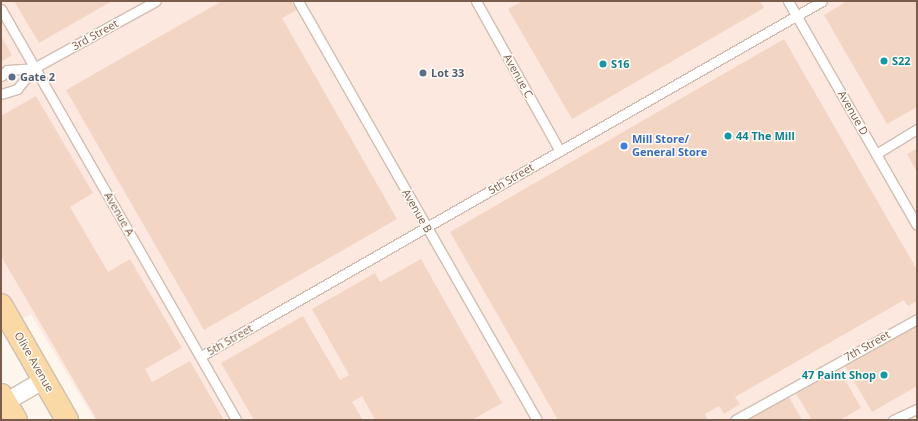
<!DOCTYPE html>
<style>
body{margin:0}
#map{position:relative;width:918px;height:421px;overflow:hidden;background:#fdf6ec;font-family:"Open Sans",sans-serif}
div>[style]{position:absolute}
.commercial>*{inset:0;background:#fde8e0}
.building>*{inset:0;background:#f3d5c3}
.roads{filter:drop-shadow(1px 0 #d1beb0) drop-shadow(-1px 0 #d1beb0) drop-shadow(0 1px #d1beb0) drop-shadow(0 -1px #d1beb0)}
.lane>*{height:9px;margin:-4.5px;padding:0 4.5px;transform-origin:4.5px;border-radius:4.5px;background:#fff}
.street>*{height:17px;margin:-8.5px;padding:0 8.5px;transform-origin:8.5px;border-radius:8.5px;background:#fff}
.primary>*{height:22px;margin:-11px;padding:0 11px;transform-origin:11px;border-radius:11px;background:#fbd9a5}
.dots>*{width:11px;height:11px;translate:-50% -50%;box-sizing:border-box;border:2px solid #fffaf3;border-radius:50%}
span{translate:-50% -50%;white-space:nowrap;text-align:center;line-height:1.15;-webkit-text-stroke:3px #fffaf3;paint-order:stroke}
.street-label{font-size:11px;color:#7a5c4d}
.culture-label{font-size:11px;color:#0d838f;font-weight:700}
.left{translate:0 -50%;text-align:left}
.right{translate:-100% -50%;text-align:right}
.service-label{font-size:11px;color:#4e5e75;font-weight:700}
.shop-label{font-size:11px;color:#366cbe;font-weight:700}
.frame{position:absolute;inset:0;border:2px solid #7a5c4d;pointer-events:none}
</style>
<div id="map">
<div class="commercial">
<i style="clip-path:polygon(1px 1px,917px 1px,917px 420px,95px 420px,31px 314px,1px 330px)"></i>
</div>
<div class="building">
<i style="clip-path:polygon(14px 1px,112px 1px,39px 43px)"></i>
<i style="clip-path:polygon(222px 1px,291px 1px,297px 10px,282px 18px,397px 219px,204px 330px,66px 90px)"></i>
<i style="clip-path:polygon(523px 1px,760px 1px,764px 8px,572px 119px,508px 9px)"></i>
<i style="clip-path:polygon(847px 1px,917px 1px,917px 107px,887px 124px,824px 15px)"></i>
<i style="clip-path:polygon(1px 36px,12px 55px,1px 62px)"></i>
<i style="clip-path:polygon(784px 39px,917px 270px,917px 301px,908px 306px,904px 300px,735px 397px,740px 404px,724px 414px,719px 406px,705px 414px,708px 420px,558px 420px,450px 232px)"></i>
<i style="clip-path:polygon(17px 72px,18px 76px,7px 82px,5px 79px)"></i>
<i style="clip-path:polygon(36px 96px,93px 193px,70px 207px,108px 272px,130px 259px,182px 348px,145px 369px,152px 382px,190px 361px,224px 420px,97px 420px,1px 256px,1px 116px)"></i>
<i style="clip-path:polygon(917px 148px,917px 172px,907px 154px)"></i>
<i style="clip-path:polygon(421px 259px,502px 403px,472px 420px,375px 420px,362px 396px,352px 402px,363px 420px,254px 420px,221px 363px,303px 316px,340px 380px,349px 375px,312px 309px,375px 273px,380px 282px)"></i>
<i style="clip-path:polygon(917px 323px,917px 386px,872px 412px,844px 364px)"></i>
<i style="clip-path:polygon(838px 367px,861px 408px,840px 420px,812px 420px,795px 392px)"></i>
<i style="clip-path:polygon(789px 397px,802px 420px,747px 420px)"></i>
</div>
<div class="roads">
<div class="lane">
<i style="left:298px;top:1px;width:482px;rotate:60.3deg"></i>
<i style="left:476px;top:1px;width:172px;rotate:60.8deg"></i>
<i style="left:788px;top:1px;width:258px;rotate:60.1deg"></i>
<i style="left:1px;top:9px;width:473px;rotate:60.2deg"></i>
<i style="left:1px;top:76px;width:8px;rotate:-45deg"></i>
<i style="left:7px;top:70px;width:27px;rotate:-4deg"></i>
<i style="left:1px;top:94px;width:17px;rotate:-17deg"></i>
<i style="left:17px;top:89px;width:27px;rotate:-51deg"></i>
<i style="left:34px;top:68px;width:139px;rotate:-28.8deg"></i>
<i style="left:876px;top:154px;width:48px;rotate:-31.4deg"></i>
<i style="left:201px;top:356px;width:715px;rotate:-29.75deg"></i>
<i style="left:735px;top:420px;width:208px;rotate:-29deg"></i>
<i style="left:893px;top:420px;width:26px;rotate:-25deg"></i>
</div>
<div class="street">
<i style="left:1px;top:404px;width:50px;rotate:-30.2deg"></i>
</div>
<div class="primary">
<i style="left:1px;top:305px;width:133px;rotate:60.1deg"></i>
<i style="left:1px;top:395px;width:29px;rotate:59deg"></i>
</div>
</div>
<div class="dots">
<i style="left:884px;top:61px;background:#0f9aa8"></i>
<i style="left:603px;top:64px;background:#0f9aa8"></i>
<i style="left:423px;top:73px;background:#5c6f8a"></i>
<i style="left:12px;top:77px;background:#5c6f8a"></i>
<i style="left:728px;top:136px;background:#0f9aa8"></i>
<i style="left:624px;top:146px;background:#3f7fe0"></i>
<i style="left:884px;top:375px;background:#0f9aa8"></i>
</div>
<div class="street-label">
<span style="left:95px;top:35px;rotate:-29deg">3rd Street</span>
<span style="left:518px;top:76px;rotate:61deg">Avenue C</span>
<span style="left:853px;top:113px;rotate:60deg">Avenue D</span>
<span style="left:511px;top:179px;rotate:-30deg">5th Street</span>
<span style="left:417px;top:211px;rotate:60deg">Avenue B</span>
<span style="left:119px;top:214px;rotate:60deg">Avenue A</span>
<span style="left:230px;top:340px;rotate:-30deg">5th Street</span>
<span style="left:867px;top:346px;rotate:-29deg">7th Street</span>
<span style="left:34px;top:362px;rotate:60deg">Olive Avenue</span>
</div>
<div class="culture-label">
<span class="left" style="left:892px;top:61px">S22</span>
<span class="left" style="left:611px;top:64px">S16</span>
<span class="left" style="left:736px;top:136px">44 The Mill</span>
<span class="right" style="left:876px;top:375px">47 Paint Shop</span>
</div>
<div class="service-label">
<span class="left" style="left:431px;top:73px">Lot 33</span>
<span class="left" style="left:20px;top:77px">Gate 2</span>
</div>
<div class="shop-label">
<span class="left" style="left:632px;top:146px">Mill Store/<br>General Store</span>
</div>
<div class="frame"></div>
</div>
